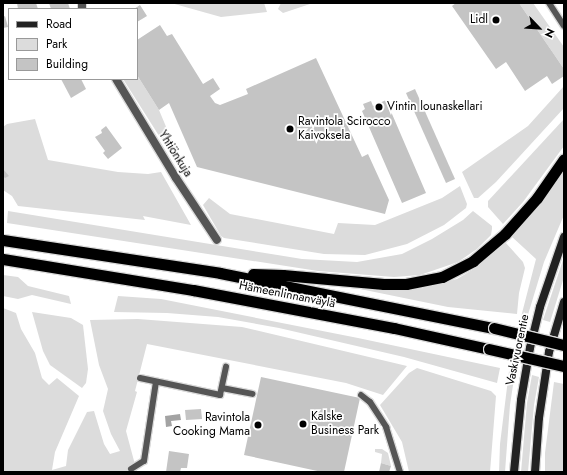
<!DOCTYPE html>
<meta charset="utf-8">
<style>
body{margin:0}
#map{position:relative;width:567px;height:475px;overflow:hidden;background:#fff;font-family:Jost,sans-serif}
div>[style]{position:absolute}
.green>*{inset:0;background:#dcdcdc}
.water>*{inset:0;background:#a3a3a3}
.building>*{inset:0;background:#c4c4c4}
.roads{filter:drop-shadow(1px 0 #dbdbdb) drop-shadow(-1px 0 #dbdbdb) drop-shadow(0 1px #dbdbdb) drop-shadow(0 -1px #dbdbdb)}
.service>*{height:6px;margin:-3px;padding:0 3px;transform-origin:3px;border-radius:3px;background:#555}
.minor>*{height:8px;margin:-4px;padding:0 4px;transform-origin:4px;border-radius:4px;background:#555}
.secondary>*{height:8px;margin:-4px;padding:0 4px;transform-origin:4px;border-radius:4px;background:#222}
.trunk>*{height:11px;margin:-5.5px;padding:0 5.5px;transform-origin:5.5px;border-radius:5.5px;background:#000}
.bridges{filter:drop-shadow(1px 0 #dbdbdb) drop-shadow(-1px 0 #dbdbdb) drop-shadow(0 1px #dbdbdb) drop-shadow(0 -1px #dbdbdb)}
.trunk-bridge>*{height:11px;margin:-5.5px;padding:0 5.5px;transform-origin:5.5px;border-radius:5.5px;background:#000}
.dots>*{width:11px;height:11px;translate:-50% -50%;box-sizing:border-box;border:2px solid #fff;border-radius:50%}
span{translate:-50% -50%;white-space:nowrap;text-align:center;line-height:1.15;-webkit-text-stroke:3.5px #fff;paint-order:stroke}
.poi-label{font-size:12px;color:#000}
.right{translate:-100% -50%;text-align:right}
.left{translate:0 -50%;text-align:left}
.street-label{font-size:12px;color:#000}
.frame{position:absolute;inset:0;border:4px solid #000;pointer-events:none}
.legend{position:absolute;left:8px;top:8px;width:130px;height:72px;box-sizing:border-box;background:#fff;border:1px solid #999;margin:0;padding:5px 7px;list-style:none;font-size:12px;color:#000}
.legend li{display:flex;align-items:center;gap:8px;height:20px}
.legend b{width:20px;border:1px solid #999}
.north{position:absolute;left:519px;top:8px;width:40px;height:40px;-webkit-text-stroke:3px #fff;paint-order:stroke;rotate:115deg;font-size:11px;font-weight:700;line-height:16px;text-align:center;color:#000}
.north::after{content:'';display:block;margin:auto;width:14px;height:18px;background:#000;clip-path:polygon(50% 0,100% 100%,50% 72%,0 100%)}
</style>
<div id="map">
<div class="green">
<i style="clip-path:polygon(171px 3px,264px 3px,267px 12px,221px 17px)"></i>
<i style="clip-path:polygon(281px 3px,313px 3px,283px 13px,278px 9px)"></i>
<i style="clip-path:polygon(519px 3px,533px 3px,564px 47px,564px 69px)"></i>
<i style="clip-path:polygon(137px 75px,159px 110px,175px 148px,168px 150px,123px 79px,137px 79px)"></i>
<i style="clip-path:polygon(564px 86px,564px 108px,496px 182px,478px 198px,474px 198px,462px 172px,528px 126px)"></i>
<i style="clip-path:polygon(35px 119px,48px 160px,118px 172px,148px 174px,161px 172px,191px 225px,143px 216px,145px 220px,18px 206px,12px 196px,3px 190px,3px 127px,7px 124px)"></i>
<i style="clip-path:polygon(564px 119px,564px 146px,523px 202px,503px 224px,488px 207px,488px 201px)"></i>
<i style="clip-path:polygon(564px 171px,564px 215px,544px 262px,527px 318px,521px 317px,536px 259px,511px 236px,545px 197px)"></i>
<i style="clip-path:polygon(460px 186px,467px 204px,466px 208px,444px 225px,407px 244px,365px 255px,324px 254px,224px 238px,221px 236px,203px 205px,209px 198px,230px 214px,334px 234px,338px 223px,375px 225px,442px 198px)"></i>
<i style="clip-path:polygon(8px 211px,302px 259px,357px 262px,402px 254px,432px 239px,463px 220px,473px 211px,492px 226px,492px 229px,491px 235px,477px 249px,458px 262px,420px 275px,394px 277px,318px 271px,7px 223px)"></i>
<i style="clip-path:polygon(505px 242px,523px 262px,525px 268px,519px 293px,517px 314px,448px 307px,360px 289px,361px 287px,402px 291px,424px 288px,445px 282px,457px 279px,477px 267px)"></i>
<i style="clip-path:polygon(564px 257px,564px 277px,550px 322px,543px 320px)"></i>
<i style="clip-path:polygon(3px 275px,18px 277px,28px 286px,69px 296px,71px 304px,32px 295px,18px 299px,3px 296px)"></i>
<i style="clip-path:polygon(118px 296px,161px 299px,358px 338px,500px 368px,497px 383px,404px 357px,279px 328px,218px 317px,167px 313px,114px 312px)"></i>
<i style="clip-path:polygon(3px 308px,16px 313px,21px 329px,35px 353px,42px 378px,49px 385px,57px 378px,79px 396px,55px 452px,52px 470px,66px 466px,68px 450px,87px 412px,94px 411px,104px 444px,110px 454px,120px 451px,111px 434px,103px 411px,108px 389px,99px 365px,90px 320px,138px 319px,242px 327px,407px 366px,383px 395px,346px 383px,147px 344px,135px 391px,137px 392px,126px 431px,137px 472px,3px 472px)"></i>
<i style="clip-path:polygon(32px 312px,71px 318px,83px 325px,88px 369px,86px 383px,82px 388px,50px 365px,43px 351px)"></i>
<i style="clip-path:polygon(417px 368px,491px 391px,496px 396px,490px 472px,409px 472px,402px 442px,380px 405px,409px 373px)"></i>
<i style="clip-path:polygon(509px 371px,515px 372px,510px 405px,505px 472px,499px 472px,500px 444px)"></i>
<i style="clip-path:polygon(532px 375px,539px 377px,534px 405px,528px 472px,521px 472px,527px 403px)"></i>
<i style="clip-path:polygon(554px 382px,564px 384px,564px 472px,545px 472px,545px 453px)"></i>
<i style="clip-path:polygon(375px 449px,382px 449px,388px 453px,391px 466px,381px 463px,382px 454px,375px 452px)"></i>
</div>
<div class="water">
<i style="clip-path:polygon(180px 414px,181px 420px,171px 421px,172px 426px,166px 427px,165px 416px)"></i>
</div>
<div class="building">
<i style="clip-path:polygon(17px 3px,36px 3px,38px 9px,18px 9px)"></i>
<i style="clip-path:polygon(49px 3px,68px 3px,70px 9px,51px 9px)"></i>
<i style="clip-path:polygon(456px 3px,519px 3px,564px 69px,564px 76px,552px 84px,547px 76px,525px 91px,506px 62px,496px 69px,452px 6px)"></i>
<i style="clip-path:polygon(140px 5px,147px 16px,137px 22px,137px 9px,134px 9px)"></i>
<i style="clip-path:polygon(5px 16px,8px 27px,3px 28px,3px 17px)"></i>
<i style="clip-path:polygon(160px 25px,167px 36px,172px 34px,203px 84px,213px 78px,220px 89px,210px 96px,215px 103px,220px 105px,248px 94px,246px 89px,316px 58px,362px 157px,368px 154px,389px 200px,385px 214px,197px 167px,169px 103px,159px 110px,137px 75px,137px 40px)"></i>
<i style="clip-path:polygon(61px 79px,81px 79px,86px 89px,71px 98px)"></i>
<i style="clip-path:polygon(415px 89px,455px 179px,446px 183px,406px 93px)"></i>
<i style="clip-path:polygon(386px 100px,426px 193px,402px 203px,362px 111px,365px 109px,363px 104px,371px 101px,373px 106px)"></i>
<i style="clip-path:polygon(106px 126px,122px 148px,108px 159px,103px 153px,105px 151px,95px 137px,102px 133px,101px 130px)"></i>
<i style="clip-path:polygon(3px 169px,9px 176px,5px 178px,3px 176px)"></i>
<i style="clip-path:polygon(261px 377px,360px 398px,344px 472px,322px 472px,244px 455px)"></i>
<i style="clip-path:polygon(201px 409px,202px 419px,186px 420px,185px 410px)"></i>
<i style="clip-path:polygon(169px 451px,189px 454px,187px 468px,181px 468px,180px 472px,166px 472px)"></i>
<i style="clip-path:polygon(381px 463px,391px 466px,389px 472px,379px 472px)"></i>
</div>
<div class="roads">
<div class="service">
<i style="left:549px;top:3px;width:27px;rotate:57deg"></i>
<i style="left:140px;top:378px;width:82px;rotate:12deg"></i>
<i style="left:220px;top:395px;width:29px;rotate:-78deg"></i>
<i style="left:222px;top:388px;width:31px;rotate:11deg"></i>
<i style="left:361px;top:395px;width:11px;rotate:38deg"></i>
<i style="left:370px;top:402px;width:30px;rotate:57deg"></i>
<i style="left:386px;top:427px;width:47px;rotate:72.7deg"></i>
<i style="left:131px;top:469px;width:15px;rotate:-32deg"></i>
<i style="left:144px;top:461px;width:80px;rotate:-81.4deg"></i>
</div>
<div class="minor">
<i style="left:82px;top:3px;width:6px;rotate:90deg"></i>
<i style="left:116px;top:79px;width:116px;rotate:58.8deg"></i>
<i style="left:176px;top:178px;width:74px;rotate:56.5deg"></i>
</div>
<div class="secondary">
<i style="left:514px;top:472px;width:72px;rotate:-84.4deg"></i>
<i style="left:521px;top:400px;width:53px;rotate:-80.2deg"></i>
<i style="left:530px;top:348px;width:42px;rotate:-76.3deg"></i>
<i style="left:540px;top:307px;width:74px;rotate:-71.1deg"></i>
<i style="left:535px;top:472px;width:54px;rotate:-85.8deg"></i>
<i style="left:539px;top:418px;width:67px;rotate:-81.4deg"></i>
<i style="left:549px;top:352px;width:52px;rotate:-73.3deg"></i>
</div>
<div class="trunk">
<i style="left:3px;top:240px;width:219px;rotate:8.6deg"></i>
<i style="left:220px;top:273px;width:279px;rotate:11.4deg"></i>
<i style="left:3px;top:259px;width:193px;rotate:9.3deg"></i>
<i style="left:193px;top:290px;width:205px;rotate:10.7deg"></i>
<i style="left:394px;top:328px;width:97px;rotate:12.5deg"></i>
<i style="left:253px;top:274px;width:30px;rotate:2deg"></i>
<i style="left:283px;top:275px;width:101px;rotate:5.1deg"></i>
<i style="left:384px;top:284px;width:22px"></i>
<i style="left:406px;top:284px;width:37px;rotate:-11deg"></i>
<i style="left:442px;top:277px;width:35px;rotate:-27deg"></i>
<i style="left:473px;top:261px;width:42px;rotate:-40.2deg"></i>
<i style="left:505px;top:234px;width:48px;rotate:-48.4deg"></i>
<i style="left:537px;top:198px;width:47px;rotate:-55.3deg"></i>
</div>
</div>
<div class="bridges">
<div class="trunk-bridge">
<i style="left:494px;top:328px;width:72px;rotate:13.7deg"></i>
<i style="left:489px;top:349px;width:77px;rotate:12.8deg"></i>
</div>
</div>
<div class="dots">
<i style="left:496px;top:20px;background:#000"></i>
<i style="left:379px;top:107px;background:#000"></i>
<i style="left:290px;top:129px;background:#000"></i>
<i style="left:303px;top:424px;background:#000"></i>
<i style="left:258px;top:425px;background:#000"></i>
</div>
<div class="poi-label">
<span class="right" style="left:488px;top:20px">Lidl</span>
<span class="left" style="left:387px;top:107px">Vintin lounaskellari</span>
<span class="left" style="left:298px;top:129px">Ravintola Scirocco<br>Kaivoksela</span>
<span class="left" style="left:311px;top:424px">Kalske<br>Business Park</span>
<span class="right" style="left:250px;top:425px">Ravintola<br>Cooking Mama</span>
</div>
<div class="street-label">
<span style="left:175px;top:154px;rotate:58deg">Yhtiönkuja</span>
<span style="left:287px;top:295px;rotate:11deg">Hämeenlinnanväylä</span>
<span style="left:518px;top:350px;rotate:-78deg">Vaskivuorentie</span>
</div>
<div class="frame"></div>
<ul class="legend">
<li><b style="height:5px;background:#222"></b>Road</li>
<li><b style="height:11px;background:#dcdcdc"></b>Park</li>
<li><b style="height:11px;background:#c4c4c4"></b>Building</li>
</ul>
<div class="north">N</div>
</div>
